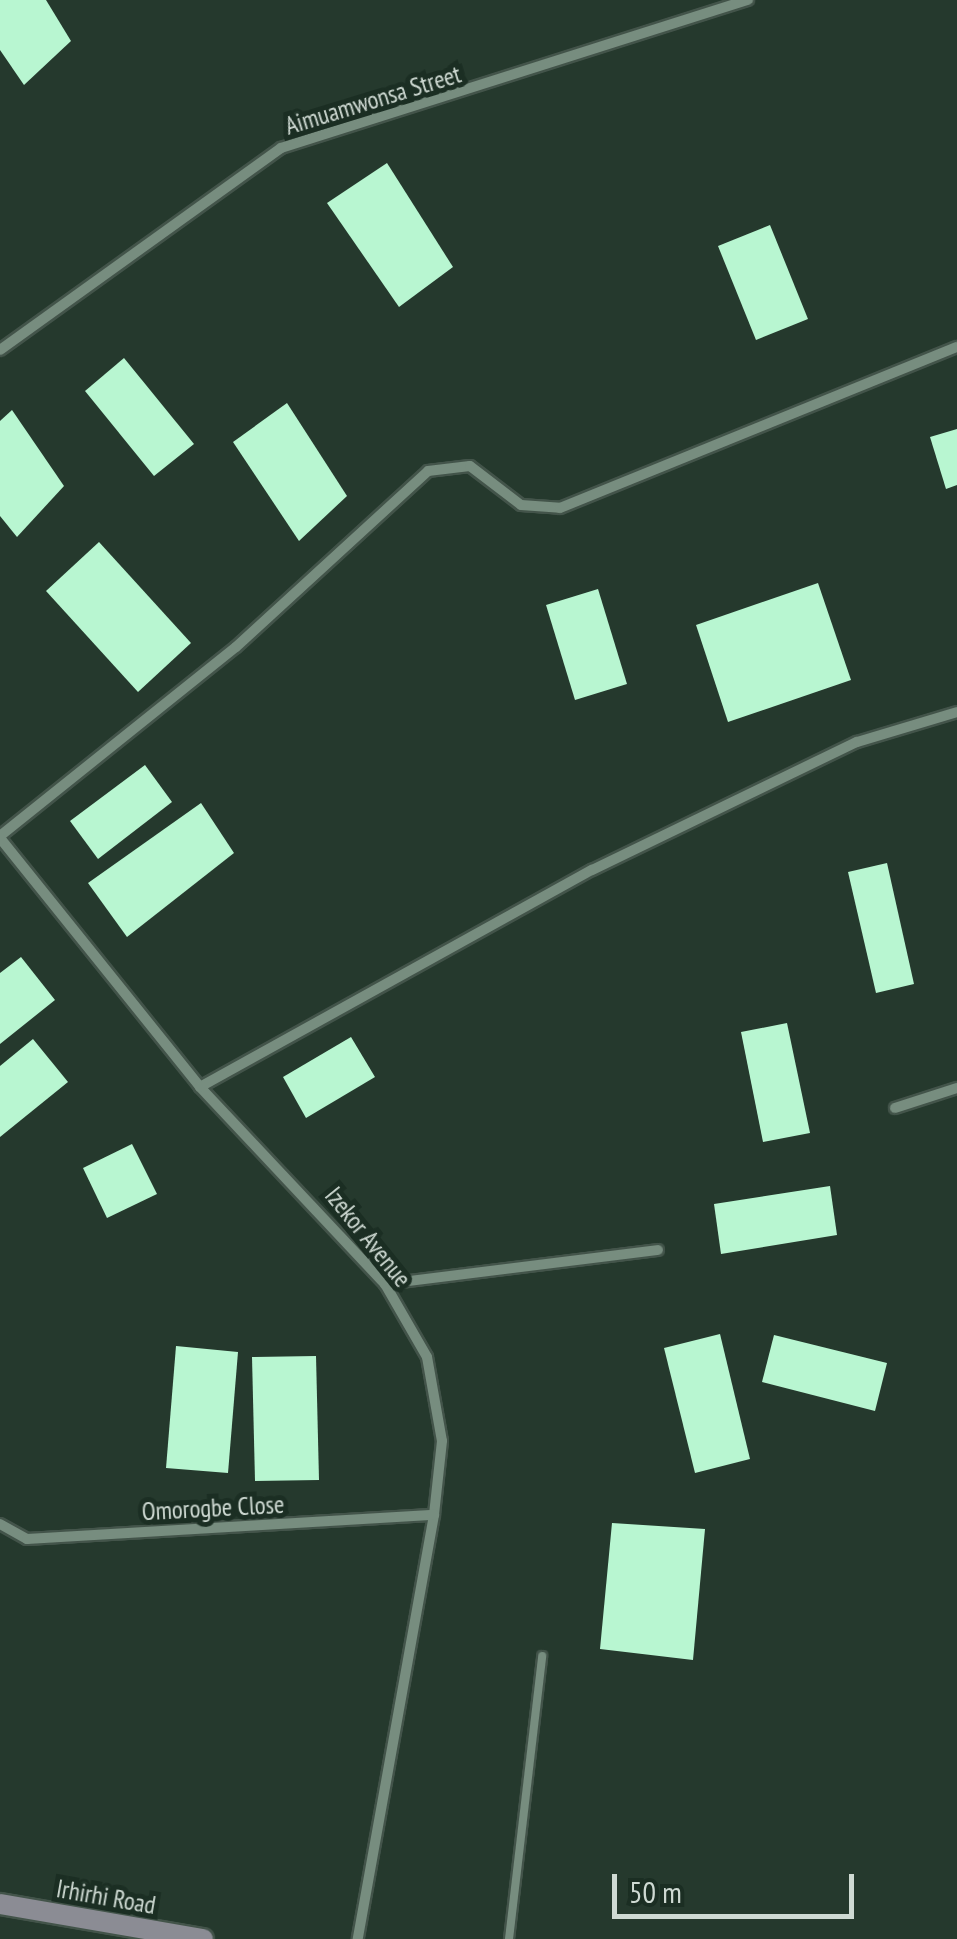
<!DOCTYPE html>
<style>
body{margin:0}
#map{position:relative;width:957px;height:1939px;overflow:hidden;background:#25392d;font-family:"PT Sans Narrow",sans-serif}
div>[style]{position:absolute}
.building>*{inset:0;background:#b8f6d1}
.roads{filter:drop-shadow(2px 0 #43544a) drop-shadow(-2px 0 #43544a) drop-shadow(0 2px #43544a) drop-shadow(0 -2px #43544a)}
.lane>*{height:8px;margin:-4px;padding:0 4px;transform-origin:4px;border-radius:4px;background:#778d7f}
.street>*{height:10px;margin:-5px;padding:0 5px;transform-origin:5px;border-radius:5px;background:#778d7f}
.secondary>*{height:20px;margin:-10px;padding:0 10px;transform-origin:10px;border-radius:10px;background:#8b8c94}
span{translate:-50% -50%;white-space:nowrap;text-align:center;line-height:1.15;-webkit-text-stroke:10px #1b2e23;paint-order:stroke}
.street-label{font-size:25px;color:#cfdad3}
.scale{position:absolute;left:612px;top:1874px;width:242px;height:45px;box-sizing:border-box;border:5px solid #cfdad3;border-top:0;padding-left:12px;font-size:30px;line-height:35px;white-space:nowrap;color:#cfdad3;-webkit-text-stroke:8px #1b2e23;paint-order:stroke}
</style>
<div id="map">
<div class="building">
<i style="clip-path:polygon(0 0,46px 0,71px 41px,24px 85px,0 50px)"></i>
<i style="clip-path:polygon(387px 163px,453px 267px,399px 307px,327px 203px)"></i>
<i style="clip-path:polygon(770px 225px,808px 319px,756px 340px,718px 246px)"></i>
<i style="clip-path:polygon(124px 358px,194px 444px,154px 476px,85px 391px)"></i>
<i style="clip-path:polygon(287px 403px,347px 496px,299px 541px,233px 442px)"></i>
<i style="clip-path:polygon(12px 410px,64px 486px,17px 537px,0 516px,0 421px)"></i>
<i style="clip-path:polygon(957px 429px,957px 485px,946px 489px,930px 437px)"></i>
<i style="clip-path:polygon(99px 542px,191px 643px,138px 692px,46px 591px)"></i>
<i style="clip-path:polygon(818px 583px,851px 680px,728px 722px,696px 625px)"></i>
<i style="clip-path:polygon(598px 589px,627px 684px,575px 700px,546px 605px)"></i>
<i style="clip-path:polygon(145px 765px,172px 802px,98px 859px,70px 821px)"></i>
<i style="clip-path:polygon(201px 803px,234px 853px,127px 937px,88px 883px)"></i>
<i style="clip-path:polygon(887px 863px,914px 984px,876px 993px,848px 872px)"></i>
<i style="clip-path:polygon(21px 957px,55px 1000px,0 1044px,0 973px)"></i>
<i style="clip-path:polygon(787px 1023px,810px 1133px,763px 1142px,741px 1032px)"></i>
<i style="clip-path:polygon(351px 1037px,375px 1077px,306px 1118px,283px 1077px)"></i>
<i style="clip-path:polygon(33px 1039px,68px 1082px,0 1137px,0 1066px)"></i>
<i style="clip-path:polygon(132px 1144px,157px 1194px,107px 1218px,83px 1168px)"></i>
<i style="clip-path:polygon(830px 1186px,837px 1235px,721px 1254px,714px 1204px)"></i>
<i style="clip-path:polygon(720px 1334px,750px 1459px,695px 1473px,664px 1348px)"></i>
<i style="clip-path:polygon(774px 1335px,887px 1363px,875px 1411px,762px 1382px)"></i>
<i style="clip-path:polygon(176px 1346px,238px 1352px,228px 1473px,166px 1468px)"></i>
<i style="clip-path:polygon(316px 1356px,319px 1480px,255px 1481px,252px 1357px)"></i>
<i style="clip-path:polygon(612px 1523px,705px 1529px,693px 1660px,600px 1649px)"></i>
</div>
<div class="roads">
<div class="lane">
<i style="left:509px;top:1939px;width:285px;rotate:-83.3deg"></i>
</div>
<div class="street">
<i style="left:0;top:350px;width:346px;rotate:-35.7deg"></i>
<i style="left:281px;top:148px;width:490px;rotate:-17.6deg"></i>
<i style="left:0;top:836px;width:302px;rotate:-38.7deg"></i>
<i style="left:236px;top:647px;width:260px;rotate:-42.5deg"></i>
<i style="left:428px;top:471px;width:42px;rotate:-6.8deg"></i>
<i style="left:470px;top:466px;width:64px;rotate:37.4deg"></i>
<i style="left:521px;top:505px;width:39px;rotate:4deg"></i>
<i style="left:560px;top:508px;width:428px;rotate:-22.1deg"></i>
<i style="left:0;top:838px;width:319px;rotate:51.2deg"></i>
<i style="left:200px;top:1087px;width:270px;rotate:46.8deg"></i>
<i style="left:385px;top:1284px;width:84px;rotate:60.1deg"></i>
<i style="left:427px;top:1357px;width:85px;rotate:79.9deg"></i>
<i style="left:442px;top:1441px;width:74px;rotate:96.2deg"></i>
<i style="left:434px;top:1515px;width:431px;rotate:100.2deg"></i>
<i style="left:200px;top:1087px;width:448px;rotate:-29deg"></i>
<i style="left:592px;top:870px;width:294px;rotate:-25.8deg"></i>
<i style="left:857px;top:742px;width:104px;rotate:-16.7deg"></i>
<i style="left:895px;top:1108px;width:65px;rotate:-17.9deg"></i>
<i style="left:385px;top:1284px;width:275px;rotate:-7.1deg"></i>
<i style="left:0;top:1524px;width:31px;rotate:29deg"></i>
<i style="left:27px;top:1539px;width:408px;rotate:-3.4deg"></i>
</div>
<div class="secondary">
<i style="left:0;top:1904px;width:206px;rotate:9.8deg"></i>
</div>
</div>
<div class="street-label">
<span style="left:373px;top:100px;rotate:-17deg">Aimuamwonsa Street</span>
<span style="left:368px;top:1237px;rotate:51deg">Izekor Avenue</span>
<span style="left:213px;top:1508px;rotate:-3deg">Omorogbe Close</span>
<span style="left:106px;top:1897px;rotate:10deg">Irhirhi Road</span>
</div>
<div class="scale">50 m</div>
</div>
